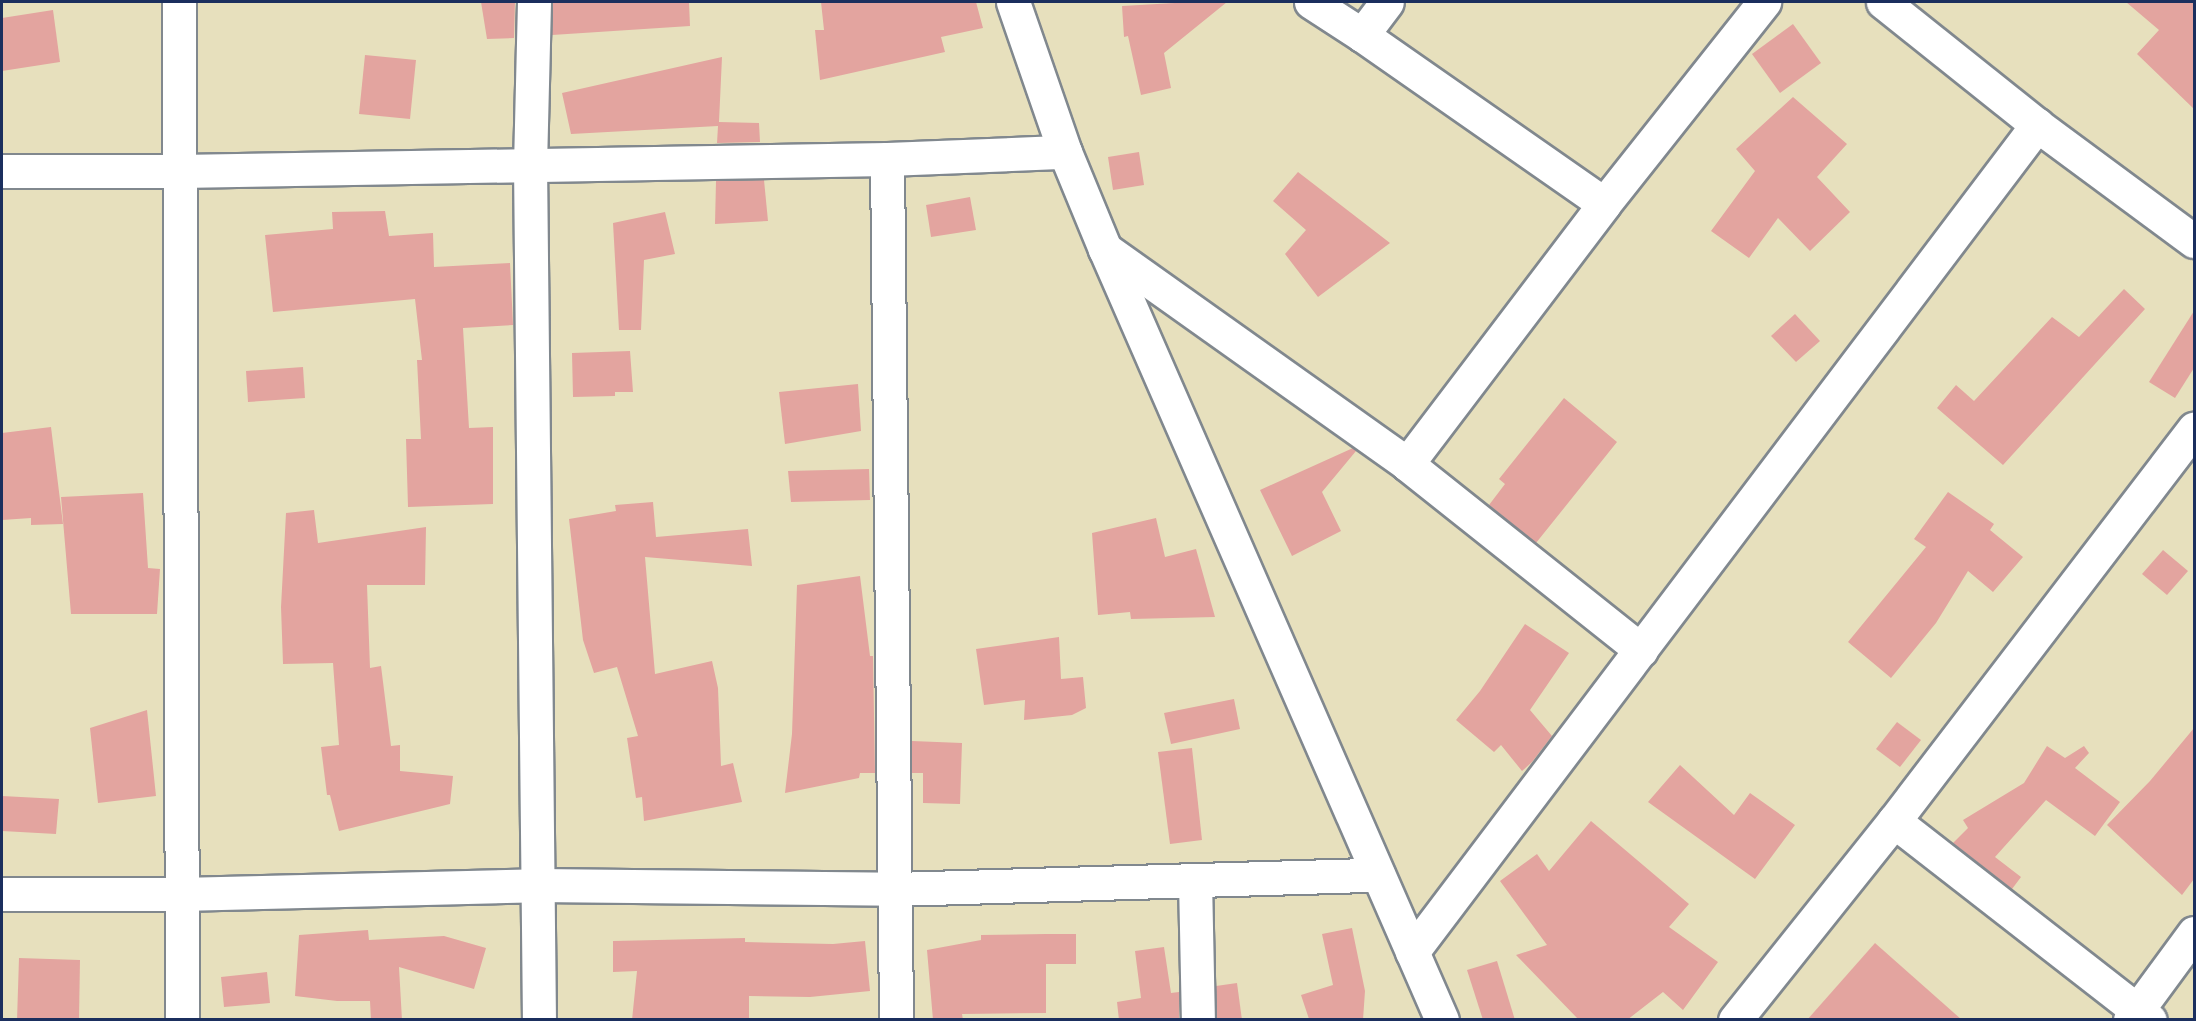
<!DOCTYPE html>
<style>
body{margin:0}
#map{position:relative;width:2196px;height:1021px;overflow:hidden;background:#e7e0bd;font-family:"Libre Caslon Text",serif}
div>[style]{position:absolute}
.building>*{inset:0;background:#e3a49f}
.roads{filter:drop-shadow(2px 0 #81888e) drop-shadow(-2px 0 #81888e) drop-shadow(0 2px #81888e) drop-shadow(0 -2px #81888e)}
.minor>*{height:33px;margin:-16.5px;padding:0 16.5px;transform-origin:16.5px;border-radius:16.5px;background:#fff}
span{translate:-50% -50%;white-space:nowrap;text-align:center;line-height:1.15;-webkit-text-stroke:4.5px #f6f6f2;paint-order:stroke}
.frame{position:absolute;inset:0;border:3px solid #1b2f5e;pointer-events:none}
</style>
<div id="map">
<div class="building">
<i style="clip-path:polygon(481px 2px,515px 2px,514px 38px,487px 39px)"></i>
<i style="clip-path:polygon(689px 2px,690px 26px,552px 35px,553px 3px)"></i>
<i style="clip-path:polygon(821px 2px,976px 2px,983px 28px,941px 37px,945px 52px,820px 80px,815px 30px,824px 30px)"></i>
<i style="clip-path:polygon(1192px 2px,1227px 2px,1164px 53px,1171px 88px,1141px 95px,1128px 36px,1124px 37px,1122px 6px)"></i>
<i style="clip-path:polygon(2126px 2px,2194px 2px,2194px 109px,2137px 54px,2159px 30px)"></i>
<i style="clip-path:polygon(53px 10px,60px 62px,2px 71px,2px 18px)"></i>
<i style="clip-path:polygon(1793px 24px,1821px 63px,1780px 93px,1752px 54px)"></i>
<i style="clip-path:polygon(365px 55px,416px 60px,410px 119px,359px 114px)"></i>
<i style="clip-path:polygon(722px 57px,719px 122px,759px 123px,760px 142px,717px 143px,718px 126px,571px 134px,562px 93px)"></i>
<i style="clip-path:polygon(1793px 97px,1847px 144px,1817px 177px,1850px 212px,1810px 251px,1778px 218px,1749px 258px,1711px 231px,1755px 171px,1736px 149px)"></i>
<i style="clip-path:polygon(1139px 152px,1144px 185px,1113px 190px,1108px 157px)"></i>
<i style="clip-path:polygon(1298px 172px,1390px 243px,1318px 297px,1285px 254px,1306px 230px,1273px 201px)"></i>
<i style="clip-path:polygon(764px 180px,768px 221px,715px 224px,716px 181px)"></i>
<i style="clip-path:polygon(970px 197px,976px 230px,931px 237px,926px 205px)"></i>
<i style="clip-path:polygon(385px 211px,389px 236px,433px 233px,434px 267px,510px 263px,513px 325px,463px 328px,469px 428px,493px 427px,493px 504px,408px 507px,406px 439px,421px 439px,417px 360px,422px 360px,415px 299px,273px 312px,265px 235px,333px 229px,332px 212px)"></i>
<i style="clip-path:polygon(665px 212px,675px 254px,644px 260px,641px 330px,619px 330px,613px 223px)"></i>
<i style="clip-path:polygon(2124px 289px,2145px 309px,2003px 465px,1937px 408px,1956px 385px,1974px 401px,2052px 317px,2079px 337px)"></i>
<i style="clip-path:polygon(2194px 311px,2194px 368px,2175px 398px,2149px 382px)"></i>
<i style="clip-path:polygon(1795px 314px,1820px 341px,1796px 362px,1771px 336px)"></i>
<i style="clip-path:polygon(630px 351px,633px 392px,615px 392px,615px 396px,573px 397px,572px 353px)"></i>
<i style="clip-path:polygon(303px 367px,305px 398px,248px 402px,246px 371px)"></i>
<i style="clip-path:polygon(858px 384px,861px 431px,785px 444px,779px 392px)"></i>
<i style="clip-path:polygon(1564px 398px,1617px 442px,1536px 543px,1489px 505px,1505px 484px,1499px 479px)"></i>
<i style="clip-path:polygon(51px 427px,63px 524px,31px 525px,31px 518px,2px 520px,2px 433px)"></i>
<i style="clip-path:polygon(1353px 448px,1356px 451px,1322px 492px,1341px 531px,1292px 556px,1260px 490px)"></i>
<i style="clip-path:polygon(869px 469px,870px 500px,791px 502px,788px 471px)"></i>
<i style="clip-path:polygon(1948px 492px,1994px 524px,1990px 530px,2023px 557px,1993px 592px,1968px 571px,1936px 623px,1891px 678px,1848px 642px,1926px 547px,1914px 539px)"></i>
<i style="clip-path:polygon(143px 493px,148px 568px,160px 569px,157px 614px,71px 614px,61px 497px)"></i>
<i style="clip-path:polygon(653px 502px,656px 537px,748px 529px,752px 566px,645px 557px,655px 674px,712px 661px,718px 688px,721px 766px,733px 763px,742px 802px,644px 821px,642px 797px,636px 798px,627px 738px,638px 736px,617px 667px,594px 673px,583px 640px,569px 519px,616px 511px,615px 505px)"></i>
<i style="clip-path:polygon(314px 510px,318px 543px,426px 527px,425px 585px,367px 585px,370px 668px,381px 666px,391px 746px,400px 745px,400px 771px,453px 776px,450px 804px,339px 831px,330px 795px,327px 795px,321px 747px,339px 745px,333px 663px,283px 664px,281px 607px,286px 513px)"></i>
<i style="clip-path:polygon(1156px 518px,1165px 557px,1196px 549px,1215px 617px,1131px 619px,1130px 612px,1098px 615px,1092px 533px)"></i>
<i style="clip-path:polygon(2163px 550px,2188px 571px,2167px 595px,2142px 574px)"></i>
<i style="clip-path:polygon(860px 576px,870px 656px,873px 656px,875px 773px,860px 773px,859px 778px,785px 793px,792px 734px,797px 585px)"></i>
<i style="clip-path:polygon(1525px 624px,1569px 653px,1530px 710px,1552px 736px,1532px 762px,1522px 771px,1501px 745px,1494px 752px,1456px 720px,1480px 691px)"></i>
<i style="clip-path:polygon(1059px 637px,1061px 679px,1083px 677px,1086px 708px,1072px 715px,1024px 720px,1025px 700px,984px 705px,976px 649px)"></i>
<i style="clip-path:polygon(1234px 699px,1240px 729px,1171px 744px,1164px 713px)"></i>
<i style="clip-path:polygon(147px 710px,156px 796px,98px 803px,90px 728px)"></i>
<i style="clip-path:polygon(1897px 722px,1921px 740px,1900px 767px,1876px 749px)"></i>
<i style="clip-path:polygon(2194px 728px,2194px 879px,2182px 895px,2107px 825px,2150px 781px)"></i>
<i style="clip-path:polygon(912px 741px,962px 743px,960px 804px,923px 803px,923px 773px,912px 773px)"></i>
<i style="clip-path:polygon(2047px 746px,2065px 758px,2084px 746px,2089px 753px,2075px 768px,2120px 802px,2095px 836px,2046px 800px,1995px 857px,2021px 877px,2012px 889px,1953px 843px,1968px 828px,1963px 820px,2024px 783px)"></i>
<i style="clip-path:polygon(1192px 748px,1202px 840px,1170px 844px,1158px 752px)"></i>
<i style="clip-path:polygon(1680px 765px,1734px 815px,1750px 793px,1795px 825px,1755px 879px,1648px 802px)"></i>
<i style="clip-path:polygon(2px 796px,59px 799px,56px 834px,2px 831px)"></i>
<i style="clip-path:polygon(1591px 821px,1689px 904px,1669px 927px,1718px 962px,1683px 1010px,1663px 992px,1627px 1020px,1579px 1020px,1516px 955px,1547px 945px,1500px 881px,1537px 854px,1549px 871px)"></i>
<i style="clip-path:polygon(1352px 928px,1365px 991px,1363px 1020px,1309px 1019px,1301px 995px,1333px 985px,1322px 934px)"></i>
<i style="clip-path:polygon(368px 930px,369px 940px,444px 936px,486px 948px,474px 989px,399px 967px,402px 1020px,371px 1020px,370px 1001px,337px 1001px,295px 996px,299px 935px)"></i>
<i style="clip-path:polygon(1046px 934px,1076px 934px,1076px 964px,1046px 964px,1046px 1013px,962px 1014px,963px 1020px,933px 1020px,927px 950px,981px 940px,981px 935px)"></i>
<i style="clip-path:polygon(745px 938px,745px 942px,833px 944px,865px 941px,870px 991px,810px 997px,749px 996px,749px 1020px,632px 1020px,637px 971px,613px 972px,613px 941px)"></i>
<i style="clip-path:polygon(1875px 943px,1962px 1020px,1807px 1020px)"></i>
<i style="clip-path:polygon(1164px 947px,1171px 993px,1179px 992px,1179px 1020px,1119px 1020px,1117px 1002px,1141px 998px,1135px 951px)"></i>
<i style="clip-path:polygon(19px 958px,80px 960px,79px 1020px,17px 1020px)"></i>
<i style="clip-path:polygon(1497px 961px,1515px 1020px,1483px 1020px,1467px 970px)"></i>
<i style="clip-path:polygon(267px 972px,270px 1003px,224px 1007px,221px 977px)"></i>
<i style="clip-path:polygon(1237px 983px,1242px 1020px,1217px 1020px,1216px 986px)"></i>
</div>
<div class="roads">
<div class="minor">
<i style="left:179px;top:2px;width:1018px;rotate:89.83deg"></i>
<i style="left:534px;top:2px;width:161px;rotate:91.4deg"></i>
<i style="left:530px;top:163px;width:857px;rotate:89.4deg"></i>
<i style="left:1013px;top:2px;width:159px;rotate:70.9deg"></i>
<i style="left:1065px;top:152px;width:105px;rotate:67.6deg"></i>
<i style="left:1105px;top:249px;width:841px;rotate:66.39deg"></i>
<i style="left:1311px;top:2px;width:61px;rotate:32.9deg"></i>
<i style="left:1362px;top:35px;width:41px;rotate:-52.9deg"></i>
<i style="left:1883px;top:2px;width:197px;rotate:38.6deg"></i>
<i style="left:2037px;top:125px;width:195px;rotate:36.5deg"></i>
<i style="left:1362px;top:35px;width:295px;rotate:34.9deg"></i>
<i style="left:1604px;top:204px;width:258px;rotate:-51.6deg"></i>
<i style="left:887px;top:159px;width:861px;rotate:89.4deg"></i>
<i style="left:2px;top:171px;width:177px"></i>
<i style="left:179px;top:171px;width:708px;rotate:-0.97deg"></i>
<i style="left:887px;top:159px;width:178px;rotate:-2.3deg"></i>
<i style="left:1105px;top:249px;width:371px;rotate:35.4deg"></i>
<i style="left:1407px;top:464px;width:299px;rotate:38.5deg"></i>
<i style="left:1407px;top:464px;width:326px;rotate:-52.8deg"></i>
<i style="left:1894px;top:821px;width:324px;rotate:37.9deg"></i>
<i style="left:1195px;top:880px;width:140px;rotate:88.8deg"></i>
<i style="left:2px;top:894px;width:178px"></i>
<i style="left:180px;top:894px;width:357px;rotate:-1.4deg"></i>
<i style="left:537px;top:885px;width:358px;rotate:0.6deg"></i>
<i style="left:895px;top:889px;width:483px;rotate:-1.7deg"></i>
<i style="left:1412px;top:952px;width:1037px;rotate:-52.92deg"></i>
<i style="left:1735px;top:1020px;width:255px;rotate:-51.4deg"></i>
<i style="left:1894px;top:821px;width:494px;rotate:-52.6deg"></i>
<i style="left:2130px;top:1020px;width:108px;rotate:-53.7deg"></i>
</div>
</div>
<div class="frame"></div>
</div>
